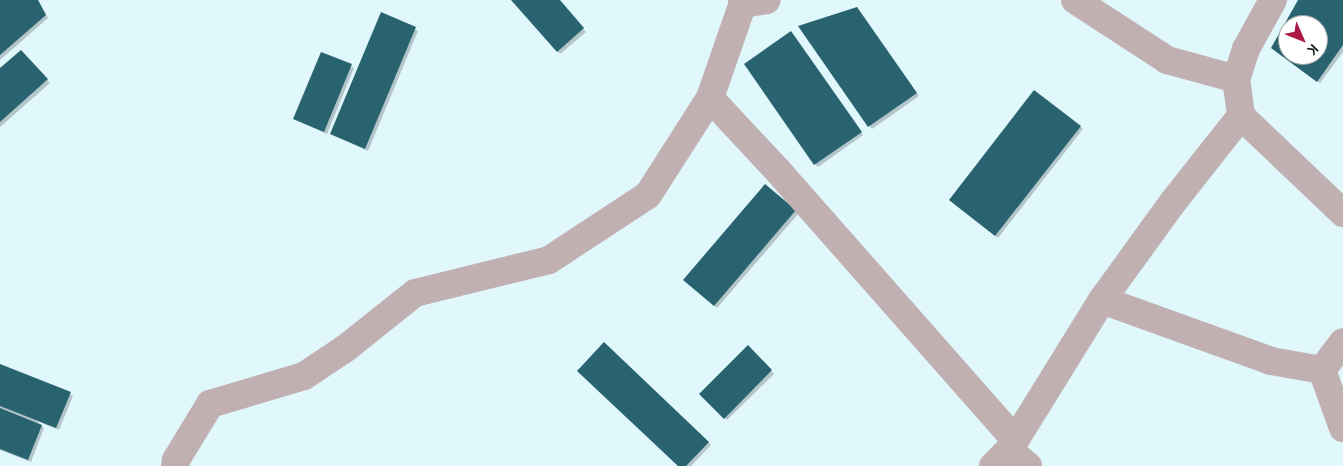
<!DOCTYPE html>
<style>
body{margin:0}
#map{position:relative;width:1343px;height:466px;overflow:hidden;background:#e0f7fc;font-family:Cabin,sans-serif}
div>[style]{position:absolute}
.shadow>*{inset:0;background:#0003}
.building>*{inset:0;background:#29636f}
.minor>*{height:28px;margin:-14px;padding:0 14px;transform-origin:14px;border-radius:14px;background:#c0b0b1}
span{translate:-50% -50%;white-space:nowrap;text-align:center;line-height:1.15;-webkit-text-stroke:5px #fff;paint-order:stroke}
.north{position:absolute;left:1278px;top:15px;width:50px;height:50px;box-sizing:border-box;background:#fff;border:1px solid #9ea4a5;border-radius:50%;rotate:134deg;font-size:14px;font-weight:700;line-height:20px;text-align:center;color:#0d1b1e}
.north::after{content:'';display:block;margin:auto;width:18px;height:22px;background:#ac1945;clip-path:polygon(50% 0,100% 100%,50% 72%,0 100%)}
</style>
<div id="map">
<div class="shadow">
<i style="clip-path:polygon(0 0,38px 0,48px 18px,0 60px)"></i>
<i style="clip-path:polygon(513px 0,559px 0,586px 32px,560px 54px)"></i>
<i style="clip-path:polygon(evenodd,1299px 0,1343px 0,1343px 52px,1320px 83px,1275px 51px,1299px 0,1288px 25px,1318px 25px,1318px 55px,1288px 55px,1288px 25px)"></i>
<i style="clip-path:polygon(857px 8px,919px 96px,872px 129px,800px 27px)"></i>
<i style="clip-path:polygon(381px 14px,418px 31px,368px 151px,331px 134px)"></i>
<i style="clip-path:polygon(791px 32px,863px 135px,818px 167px,815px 164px)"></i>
<i style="clip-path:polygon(21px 51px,50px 83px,0 127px,0 70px)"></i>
<i style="clip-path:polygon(322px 53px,354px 68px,327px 134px,294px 119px)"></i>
<i style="clip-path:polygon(1080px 126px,1083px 129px,998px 238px,953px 203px)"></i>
<i style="clip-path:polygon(795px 211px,798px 214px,717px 308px,687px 282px)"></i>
<i style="clip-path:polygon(604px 344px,711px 445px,691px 466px,679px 466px)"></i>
<i style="clip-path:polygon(748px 347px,774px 374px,727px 420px,701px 394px)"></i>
<i style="clip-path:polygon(0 365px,73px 396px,59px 430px,37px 421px,44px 428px,31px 462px,0 450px)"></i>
</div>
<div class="building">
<i style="clip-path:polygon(0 0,38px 0,46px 15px,0 55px)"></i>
<i style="clip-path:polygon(511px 0,560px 0,584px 28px,557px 52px)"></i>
<i style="clip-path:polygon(evenodd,1298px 0,1343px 0,1343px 45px,1317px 82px,1271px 48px,1298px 0,1288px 25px,1318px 25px,1318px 55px,1288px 55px,1288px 25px)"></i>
<i style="clip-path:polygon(857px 7px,917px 93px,868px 127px,798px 26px)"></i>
<i style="clip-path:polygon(381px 12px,416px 27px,365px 149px,330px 134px)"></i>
<i style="clip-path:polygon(791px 31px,862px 132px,814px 165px,744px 64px)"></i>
<i style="clip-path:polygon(21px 50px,48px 79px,0 122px,0 68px)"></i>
<i style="clip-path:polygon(321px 52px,352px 64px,324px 132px,293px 119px)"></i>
<i style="clip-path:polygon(1034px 90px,1081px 126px,995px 236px,949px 200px)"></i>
<i style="clip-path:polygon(765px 184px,796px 210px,714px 306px,683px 280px)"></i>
<i style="clip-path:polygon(604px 342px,709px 442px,686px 466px,678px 466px,577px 371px)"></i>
<i style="clip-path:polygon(748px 345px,772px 370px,724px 419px,699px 394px)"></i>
<i style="clip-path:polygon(0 364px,71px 392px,56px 428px,0 406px)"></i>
<i style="clip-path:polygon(0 408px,42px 425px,28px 460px,0 449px)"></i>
</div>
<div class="minor">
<i style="left:1075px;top:0;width:110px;rotate:33.1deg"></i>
<i style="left:1167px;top:60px;width:72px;rotate:15.4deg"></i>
<i style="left:1273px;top:0;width:56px;rotate:118.9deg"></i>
<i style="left:1246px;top:49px;width:32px;rotate:108deg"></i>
<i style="left:1236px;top:79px;width:37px;rotate:82deg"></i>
<i style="left:1241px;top:116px;width:141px;rotate:43.6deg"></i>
<i style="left:742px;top:4px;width:25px;rotate:-9deg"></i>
<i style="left:710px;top:98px;width:101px;rotate:47deg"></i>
<i style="left:779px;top:172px;width:357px;rotate:48.6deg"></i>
<i style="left:1102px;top:300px;width:180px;rotate:19.8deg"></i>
<i style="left:1271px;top:361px;width:52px;rotate:10deg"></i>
<i style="left:1322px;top:370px;width:62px;rotate:70.1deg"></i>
<i style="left:1322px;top:370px;width:35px;rotate:-53deg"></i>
<i style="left:1009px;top:450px;width:176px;rotate:-58.2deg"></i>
<i style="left:1102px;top:300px;width:121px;rotate:-54.1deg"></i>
<i style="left:1173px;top:202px;width:110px;rotate:-51.7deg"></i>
<i style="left:175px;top:466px;width:6px;rotate:-81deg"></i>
<i style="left:176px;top:460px;width:66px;rotate:-58.7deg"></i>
<i style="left:210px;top:404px;width:98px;rotate:-16.6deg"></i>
<i style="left:304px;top:376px;width:50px;rotate:-33.7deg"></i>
<i style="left:346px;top:348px;width:88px;rotate:-38.6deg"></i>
<i style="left:415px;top:293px;width:138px;rotate:-13.8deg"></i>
<i style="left:549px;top:260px;width:118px;rotate:-33.3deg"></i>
<i style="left:648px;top:195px;width:115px;rotate:-57.4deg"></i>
<i style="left:710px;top:98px;width:104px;rotate:-70.9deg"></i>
<i style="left:993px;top:466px;width:23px;rotate:-45deg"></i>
<i style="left:1009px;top:450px;width:25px;rotate:40deg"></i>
</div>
<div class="north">K</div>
</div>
